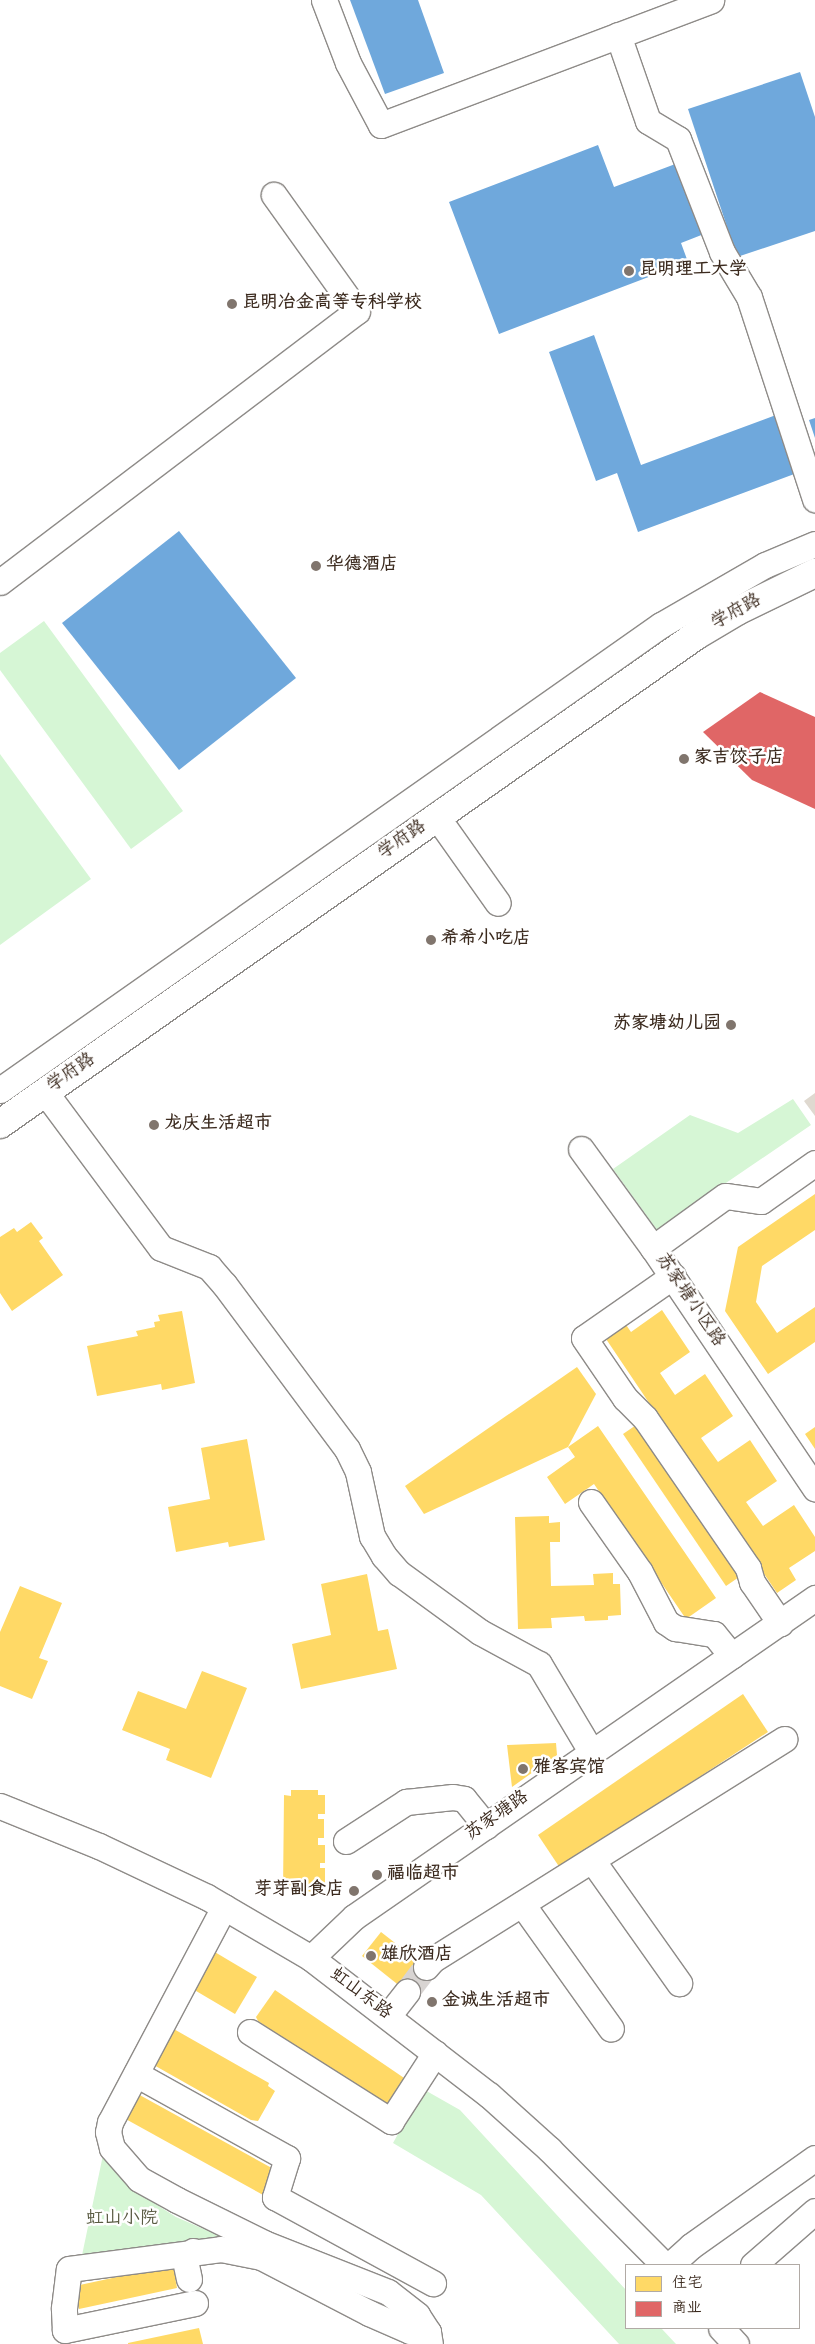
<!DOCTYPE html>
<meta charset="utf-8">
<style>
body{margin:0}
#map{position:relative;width:815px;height:2344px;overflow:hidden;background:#fff;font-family:Dekko,"LXGW WenKai TC",sans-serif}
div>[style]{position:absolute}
.green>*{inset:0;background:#d6f6d5}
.homes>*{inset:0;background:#ffd966}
.shops>*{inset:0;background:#e06666}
.schools>*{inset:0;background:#6fa8dc}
.building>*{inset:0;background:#dfd9d0}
.minor-tunnel>*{height:25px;margin-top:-12.5px;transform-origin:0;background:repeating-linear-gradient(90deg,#d8d4d2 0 25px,transparent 0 37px)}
.roads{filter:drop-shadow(1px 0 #8e8b88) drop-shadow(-1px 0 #8e8b88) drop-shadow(0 1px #8e8b88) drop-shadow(0 -1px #8e8b88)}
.minor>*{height:25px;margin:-12.5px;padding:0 12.5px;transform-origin:12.5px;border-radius:12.5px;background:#fff}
.major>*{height:28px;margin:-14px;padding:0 14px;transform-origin:14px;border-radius:14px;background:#fff}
.dots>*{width:14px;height:14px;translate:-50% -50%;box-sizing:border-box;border:2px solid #fff;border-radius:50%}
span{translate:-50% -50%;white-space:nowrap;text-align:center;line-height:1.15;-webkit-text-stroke:5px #fff;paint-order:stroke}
.poi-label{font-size:18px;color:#3b2a1e;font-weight:700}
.left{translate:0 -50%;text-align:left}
.right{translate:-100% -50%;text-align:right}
.street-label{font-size:18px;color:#3b2a1e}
.park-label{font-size:18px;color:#5a5b43}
.legend{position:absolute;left:625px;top:2264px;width:175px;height:65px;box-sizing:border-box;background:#fff;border:1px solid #b1aaa5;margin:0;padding:6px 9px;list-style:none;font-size:15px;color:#3b2a1e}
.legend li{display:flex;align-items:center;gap:10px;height:25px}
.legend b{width:25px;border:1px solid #b1aaa5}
</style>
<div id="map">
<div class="green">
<i style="clip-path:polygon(44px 621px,183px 811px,131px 849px,0 670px,0 653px)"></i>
<i style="clip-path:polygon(0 754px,91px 879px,0 945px)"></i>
<i style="clip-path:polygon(793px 1099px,811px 1125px,657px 1230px,613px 1169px,690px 1115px,738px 1133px)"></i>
<i style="clip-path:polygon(423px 2089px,460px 2110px,626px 2290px,626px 2328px,661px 2328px,676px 2344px,619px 2344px,481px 2195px,393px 2143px)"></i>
<i style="clip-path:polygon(103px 2155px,135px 2189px,154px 2203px,176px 2217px,220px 2236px,81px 2260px)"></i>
</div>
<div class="homes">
<i style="clip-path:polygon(815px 1194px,815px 1230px,762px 1266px,756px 1302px,777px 1333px,815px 1307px,815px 1342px,768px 1374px,725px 1311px,738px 1247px)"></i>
<i style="clip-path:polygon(31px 1222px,43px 1238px,39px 1241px,63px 1275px,12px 1311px,0 1293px,0 1237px,14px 1228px,17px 1232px)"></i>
<i style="clip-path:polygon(662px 1310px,690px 1352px,660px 1373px,675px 1395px,705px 1374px,733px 1416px,701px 1438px,718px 1462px,750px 1440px,777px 1481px,746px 1502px,763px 1526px,794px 1505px,815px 1537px,815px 1551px,789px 1568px,796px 1580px,777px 1593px,602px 1333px,622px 1319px,631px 1332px)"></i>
<i style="clip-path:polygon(182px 1311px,195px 1383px,162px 1390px,161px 1384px,97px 1396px,87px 1346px,138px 1336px,136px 1331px,155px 1327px,154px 1322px,160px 1321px,158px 1315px)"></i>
<i style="clip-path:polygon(577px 1367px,596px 1394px,568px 1447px,424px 1514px,405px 1486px)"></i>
<i style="clip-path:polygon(642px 1421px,745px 1573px,726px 1586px,623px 1434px)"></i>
<i style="clip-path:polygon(598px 1426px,716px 1598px,686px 1619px,594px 1484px,565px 1504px,547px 1477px,575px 1457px,568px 1447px)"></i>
<i style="clip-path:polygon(815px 1427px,815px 1449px,805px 1434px)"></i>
<i style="clip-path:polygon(247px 1439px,265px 1540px,229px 1547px,228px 1542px,176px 1552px,168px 1507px,210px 1499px,201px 1448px)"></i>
<i style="clip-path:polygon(549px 1516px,549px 1523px,560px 1522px,560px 1542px,550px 1542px,551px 1586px,594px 1585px,593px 1574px,613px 1573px,613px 1584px,620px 1584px,621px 1615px,608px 1616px,608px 1620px,585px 1621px,584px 1616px,551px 1618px,552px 1628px,518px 1629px,515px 1517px)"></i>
<i style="clip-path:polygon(367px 1574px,378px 1631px,388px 1629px,397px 1669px,301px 1689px,292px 1644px,331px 1635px,321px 1584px)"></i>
<i style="clip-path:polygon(20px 1586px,62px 1603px,39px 1658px,48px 1661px,32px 1699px,0 1686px,0 1632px)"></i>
<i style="clip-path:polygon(202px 1671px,247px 1688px,211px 1778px,166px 1760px,170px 1749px,122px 1730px,138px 1691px,186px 1709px)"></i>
<i style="clip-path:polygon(743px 1694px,768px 1732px,560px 1868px,538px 1835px)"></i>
<i style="clip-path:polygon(556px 1743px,557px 1755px,512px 1787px,507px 1745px)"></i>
<i style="clip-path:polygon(291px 1790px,318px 1790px,318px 1795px,325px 1795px,325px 1814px,318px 1814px,318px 1819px,324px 1819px,324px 1838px,318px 1838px,318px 1845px,325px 1845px,325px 1863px,320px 1863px,320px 1868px,325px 1868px,325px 1888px,318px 1888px,317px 1892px,283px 1890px,284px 1795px,291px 1796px)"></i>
<i style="clip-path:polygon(381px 1932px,431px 1971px,411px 1995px,362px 1956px)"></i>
<i style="clip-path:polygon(208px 1948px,257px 1977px,235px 2014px,186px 1985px)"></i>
<i style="clip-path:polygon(275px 1990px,410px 2082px,387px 2110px,258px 2021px,256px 2017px)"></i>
<i style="clip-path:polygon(172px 2028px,269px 2083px,268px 2086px,275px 2091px,258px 2121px,251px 2120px,152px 2064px)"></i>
<i style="clip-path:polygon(136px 2093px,279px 2172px,265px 2196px,122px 2117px)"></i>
<i style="clip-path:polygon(173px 2265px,177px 2288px,79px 2309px,75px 2286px)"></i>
<i style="clip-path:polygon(199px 2328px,203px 2344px,128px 2344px,128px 2343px)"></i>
</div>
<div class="shops">
<i style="clip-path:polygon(760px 692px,815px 717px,815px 809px,752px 780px,703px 732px)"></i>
</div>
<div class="schools">
<i style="clip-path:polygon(350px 0,418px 0,444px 73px,385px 94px)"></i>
<i style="clip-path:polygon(800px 72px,815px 117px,815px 231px,737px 257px,688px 109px)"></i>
<i style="clip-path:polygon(598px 145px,614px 187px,678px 163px,704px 234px,681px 243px,688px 262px,499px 334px,449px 202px)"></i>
<i style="clip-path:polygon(594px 335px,641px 465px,776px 415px,797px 473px,638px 532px,617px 473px,596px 481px,549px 352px)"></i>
<i style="clip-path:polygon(815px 418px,815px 438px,809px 420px)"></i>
<i style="clip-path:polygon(179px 531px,296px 678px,179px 770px,62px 623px)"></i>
</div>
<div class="building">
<i style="clip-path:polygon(815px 1093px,815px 1116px,804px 1101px)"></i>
</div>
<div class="minor-tunnel">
<i style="left:407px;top:1992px;width:31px;rotate:-53deg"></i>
</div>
<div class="roads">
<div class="minor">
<i style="left:324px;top:0;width:67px;rotate:69.1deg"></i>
<i style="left:348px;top:63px;width:70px;rotate:62deg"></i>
<i style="left:381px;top:125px;width:353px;rotate:-20.7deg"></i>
<i style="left:618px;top:35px;width:91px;rotate:70.8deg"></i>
<i style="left:648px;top:121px;width:35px;rotate:31deg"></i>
<i style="left:678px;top:139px;width:121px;rotate:68.7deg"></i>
<i style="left:722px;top:252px;width:52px;rotate:59deg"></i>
<i style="left:749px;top:297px;width:213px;rotate:71.9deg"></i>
<i style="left:0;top:582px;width:448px;rotate:-37.2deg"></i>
<i style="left:357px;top:311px;width:143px;rotate:-125.6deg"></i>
<i style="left:437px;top:817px;width:105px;rotate:54.7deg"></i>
<i style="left:0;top:1090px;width:808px;rotate:-35.13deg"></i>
<i style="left:661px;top:625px;width:120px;rotate:-30deg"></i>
<i style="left:765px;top:565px;width:54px;rotate:-22.8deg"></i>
<i style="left:45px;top:1092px;width:194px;rotate:53.4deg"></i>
<i style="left:161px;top:1248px;width:52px;rotate:21.6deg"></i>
<i style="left:209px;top:1267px;width:23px;rotate:49deg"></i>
<i style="left:224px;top:1284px;width:206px;rotate:53.3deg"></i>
<i style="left:347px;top:1449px;width:25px;rotate:64deg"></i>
<i style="left:358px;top:1472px;width:66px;rotate:77.7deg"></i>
<i style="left:372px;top:1536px;width:23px;rotate:59deg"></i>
<i style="left:384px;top:1556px;width:23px;rotate:49deg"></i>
<i style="left:399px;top:1573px;width:100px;rotate:36.1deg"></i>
<i style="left:480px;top:1632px;width:67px;rotate:28.5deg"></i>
<i style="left:539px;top:1664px;width:104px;rotate:59.2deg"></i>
<i style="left:581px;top:1149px;width:122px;rotate:54deg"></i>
<i style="left:815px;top:1163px;width:66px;rotate:144.9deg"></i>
<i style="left:761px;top:1201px;width:36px;rotate:-172deg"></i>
<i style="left:725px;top:1196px;width:89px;rotate:144.2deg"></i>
<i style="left:653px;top:1248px;width:290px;rotate:56deg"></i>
<i style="left:673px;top:1276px;width:108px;rotate:145.1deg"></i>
<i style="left:584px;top:1338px;width:73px;rotate:55.7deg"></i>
<i style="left:625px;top:1398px;width:28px;rotate:45deg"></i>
<i style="left:645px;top:1418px;width:182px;rotate:55.5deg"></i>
<i style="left:748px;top:1568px;width:15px;rotate:74deg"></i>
<i style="left:752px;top:1582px;width:50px;rotate:55.7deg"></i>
<i style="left:591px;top:1502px;width:85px;rotate:55deg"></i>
<i style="left:640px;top:1572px;width:56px;rotate:62.5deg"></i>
<i style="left:666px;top:1622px;width:11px;rotate:34deg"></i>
<i style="left:675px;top:1628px;width:39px;rotate:9deg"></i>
<i style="left:714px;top:1634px;width:28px;rotate:51deg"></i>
<i style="left:0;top:1806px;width:107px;rotate:22deg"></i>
<i style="left:99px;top:1846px;width:119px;rotate:25.3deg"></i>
<i style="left:207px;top:1897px;width:121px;rotate:30.4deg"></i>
<i style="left:311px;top:1958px;width:225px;rotate:37.6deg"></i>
<i style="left:489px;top:2095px;width:81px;rotate:42deg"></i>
<i style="left:549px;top:2149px;width:163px;rotate:45.2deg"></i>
<i style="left:346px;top:1841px;width:72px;rotate:-33deg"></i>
<i style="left:406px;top:1802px;width:47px;rotate:-6.1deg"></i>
<i style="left:453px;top:1797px;width:11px;rotate:10deg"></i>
<i style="left:464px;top:1799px;width:35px;rotate:51deg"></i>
<i style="left:592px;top:1860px;width:151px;rotate:54.7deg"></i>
<i style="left:522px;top:1904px;width:153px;rotate:54.5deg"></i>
<i style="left:224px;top:1907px;width:243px;rotate:117.9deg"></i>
<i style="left:110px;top:2122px;width:10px;rotate:101deg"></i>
<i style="left:108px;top:2132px;width:16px;rotate:76deg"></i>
<i style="left:112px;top:2148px;width:41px;rotate:48.9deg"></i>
<i style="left:139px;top:2179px;width:43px;rotate:28.9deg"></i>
<i style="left:177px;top:2200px;width:97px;rotate:26.3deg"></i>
<i style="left:264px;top:2243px;width:133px;rotate:21.6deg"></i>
<i style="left:388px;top:2292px;width:37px;rotate:38deg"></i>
<i style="left:417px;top:2315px;width:20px;rotate:57deg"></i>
<i style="left:428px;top:2332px;width:12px;rotate:81deg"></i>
<i style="left:311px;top:1958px;width:59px;rotate:-43.6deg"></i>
<i style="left:354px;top:1917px;width:561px;rotate:-34.68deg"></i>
<i style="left:426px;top:1967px;width:9px;rotate:-49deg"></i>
<i style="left:432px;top:1960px;width:416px;rotate:-32.1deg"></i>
<i style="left:388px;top:2016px;width:31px;rotate:-52deg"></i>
<i style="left:250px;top:2032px;width:167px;rotate:32.3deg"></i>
<i style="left:391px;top:2121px;width:81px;rotate:-57.1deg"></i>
<i style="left:136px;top:2074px;width:173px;rotate:29.1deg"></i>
<i style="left:287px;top:2158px;width:41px;rotate:107.1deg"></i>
<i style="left:275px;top:2197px;width:180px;rotate:28.6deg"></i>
<i style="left:670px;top:2265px;width:28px;rotate:-42deg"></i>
<i style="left:691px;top:2246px;width:152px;rotate:-35.4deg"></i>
<i style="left:753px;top:2265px;width:82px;rotate:-41.1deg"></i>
<i style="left:189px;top:2279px;width:19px;rotate:-102deg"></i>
<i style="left:185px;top:2260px;width:12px;rotate:-48deg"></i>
<i style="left:195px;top:2303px;width:133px;rotate:168.3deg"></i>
<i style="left:65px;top:2330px;width:22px;rotate:-93deg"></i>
<i style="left:64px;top:2308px;width:39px;rotate:-83deg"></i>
<i style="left:69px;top:2269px;width:153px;rotate:-7.5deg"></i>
<i style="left:221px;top:2249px;width:41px;rotate:11.3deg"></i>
<i style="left:261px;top:2257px;width:122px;rotate:27.4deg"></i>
<i style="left:369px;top:2313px;width:45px;rotate:23.7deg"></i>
<i style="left:410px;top:2331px;width:18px;rotate:3deg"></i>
<i style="left:721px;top:2328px;width:22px;rotate:47deg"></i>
</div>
<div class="major">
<i style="left:0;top:1124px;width:849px;rotate:-35.07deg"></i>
<i style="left:695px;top:636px;width:49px;rotate:-30.8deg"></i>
<i style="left:737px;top:611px;width:87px;rotate:-26deg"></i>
</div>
</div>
<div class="dots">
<i style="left:629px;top:271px;background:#80756d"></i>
<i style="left:232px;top:304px;background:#80756d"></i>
<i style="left:316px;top:566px;background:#80756d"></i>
<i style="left:684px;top:759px;background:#80756d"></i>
<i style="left:431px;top:940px;background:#80756d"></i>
<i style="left:731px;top:1025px;background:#80756d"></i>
<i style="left:154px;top:1125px;background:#80756d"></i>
<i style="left:523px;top:1769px;background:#80756d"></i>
<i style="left:377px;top:1875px;background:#80756d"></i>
<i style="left:354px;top:1891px;background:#80756d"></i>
<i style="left:371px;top:1956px;background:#80756d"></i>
<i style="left:432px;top:2002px;background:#80756d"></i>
</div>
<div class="poi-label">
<span class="left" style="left:639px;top:271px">昆明理工大学</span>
<span class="left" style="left:242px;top:304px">昆明冶金高等专科学校</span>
<span class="left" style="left:326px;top:566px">华德酒店</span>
<span class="left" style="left:694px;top:759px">家吉饺子店</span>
<span class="left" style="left:441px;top:940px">希希小吃店</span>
<span class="right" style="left:721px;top:1025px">苏家塘幼儿园</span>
<span class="left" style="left:164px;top:1125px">龙庆生活超市</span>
<span class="left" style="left:533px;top:1769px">雅客宾馆</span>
<span class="left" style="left:387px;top:1875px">福临超市</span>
<span class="right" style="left:344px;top:1891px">芽芽副食店</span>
<span class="left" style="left:381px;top:1956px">雄欣酒店</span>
<span class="left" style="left:442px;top:2002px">金诚生活超市</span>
</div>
<div class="street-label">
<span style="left:737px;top:613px;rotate:-29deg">学府路</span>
<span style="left:403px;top:841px;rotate:-35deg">学府路</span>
<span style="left:72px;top:1074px;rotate:-35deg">学府路</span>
<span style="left:689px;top:1301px;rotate:56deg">苏家塘小区路</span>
<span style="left:498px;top:1817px;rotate:-35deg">苏家塘路</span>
<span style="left:360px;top:1995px;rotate:37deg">虹山东路</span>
</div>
<div class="park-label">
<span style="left:122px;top:2220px">虹山小院</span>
</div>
<ul class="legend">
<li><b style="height:14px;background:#ffd966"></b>住宅</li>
<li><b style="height:14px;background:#e06666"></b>商业</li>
</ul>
</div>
